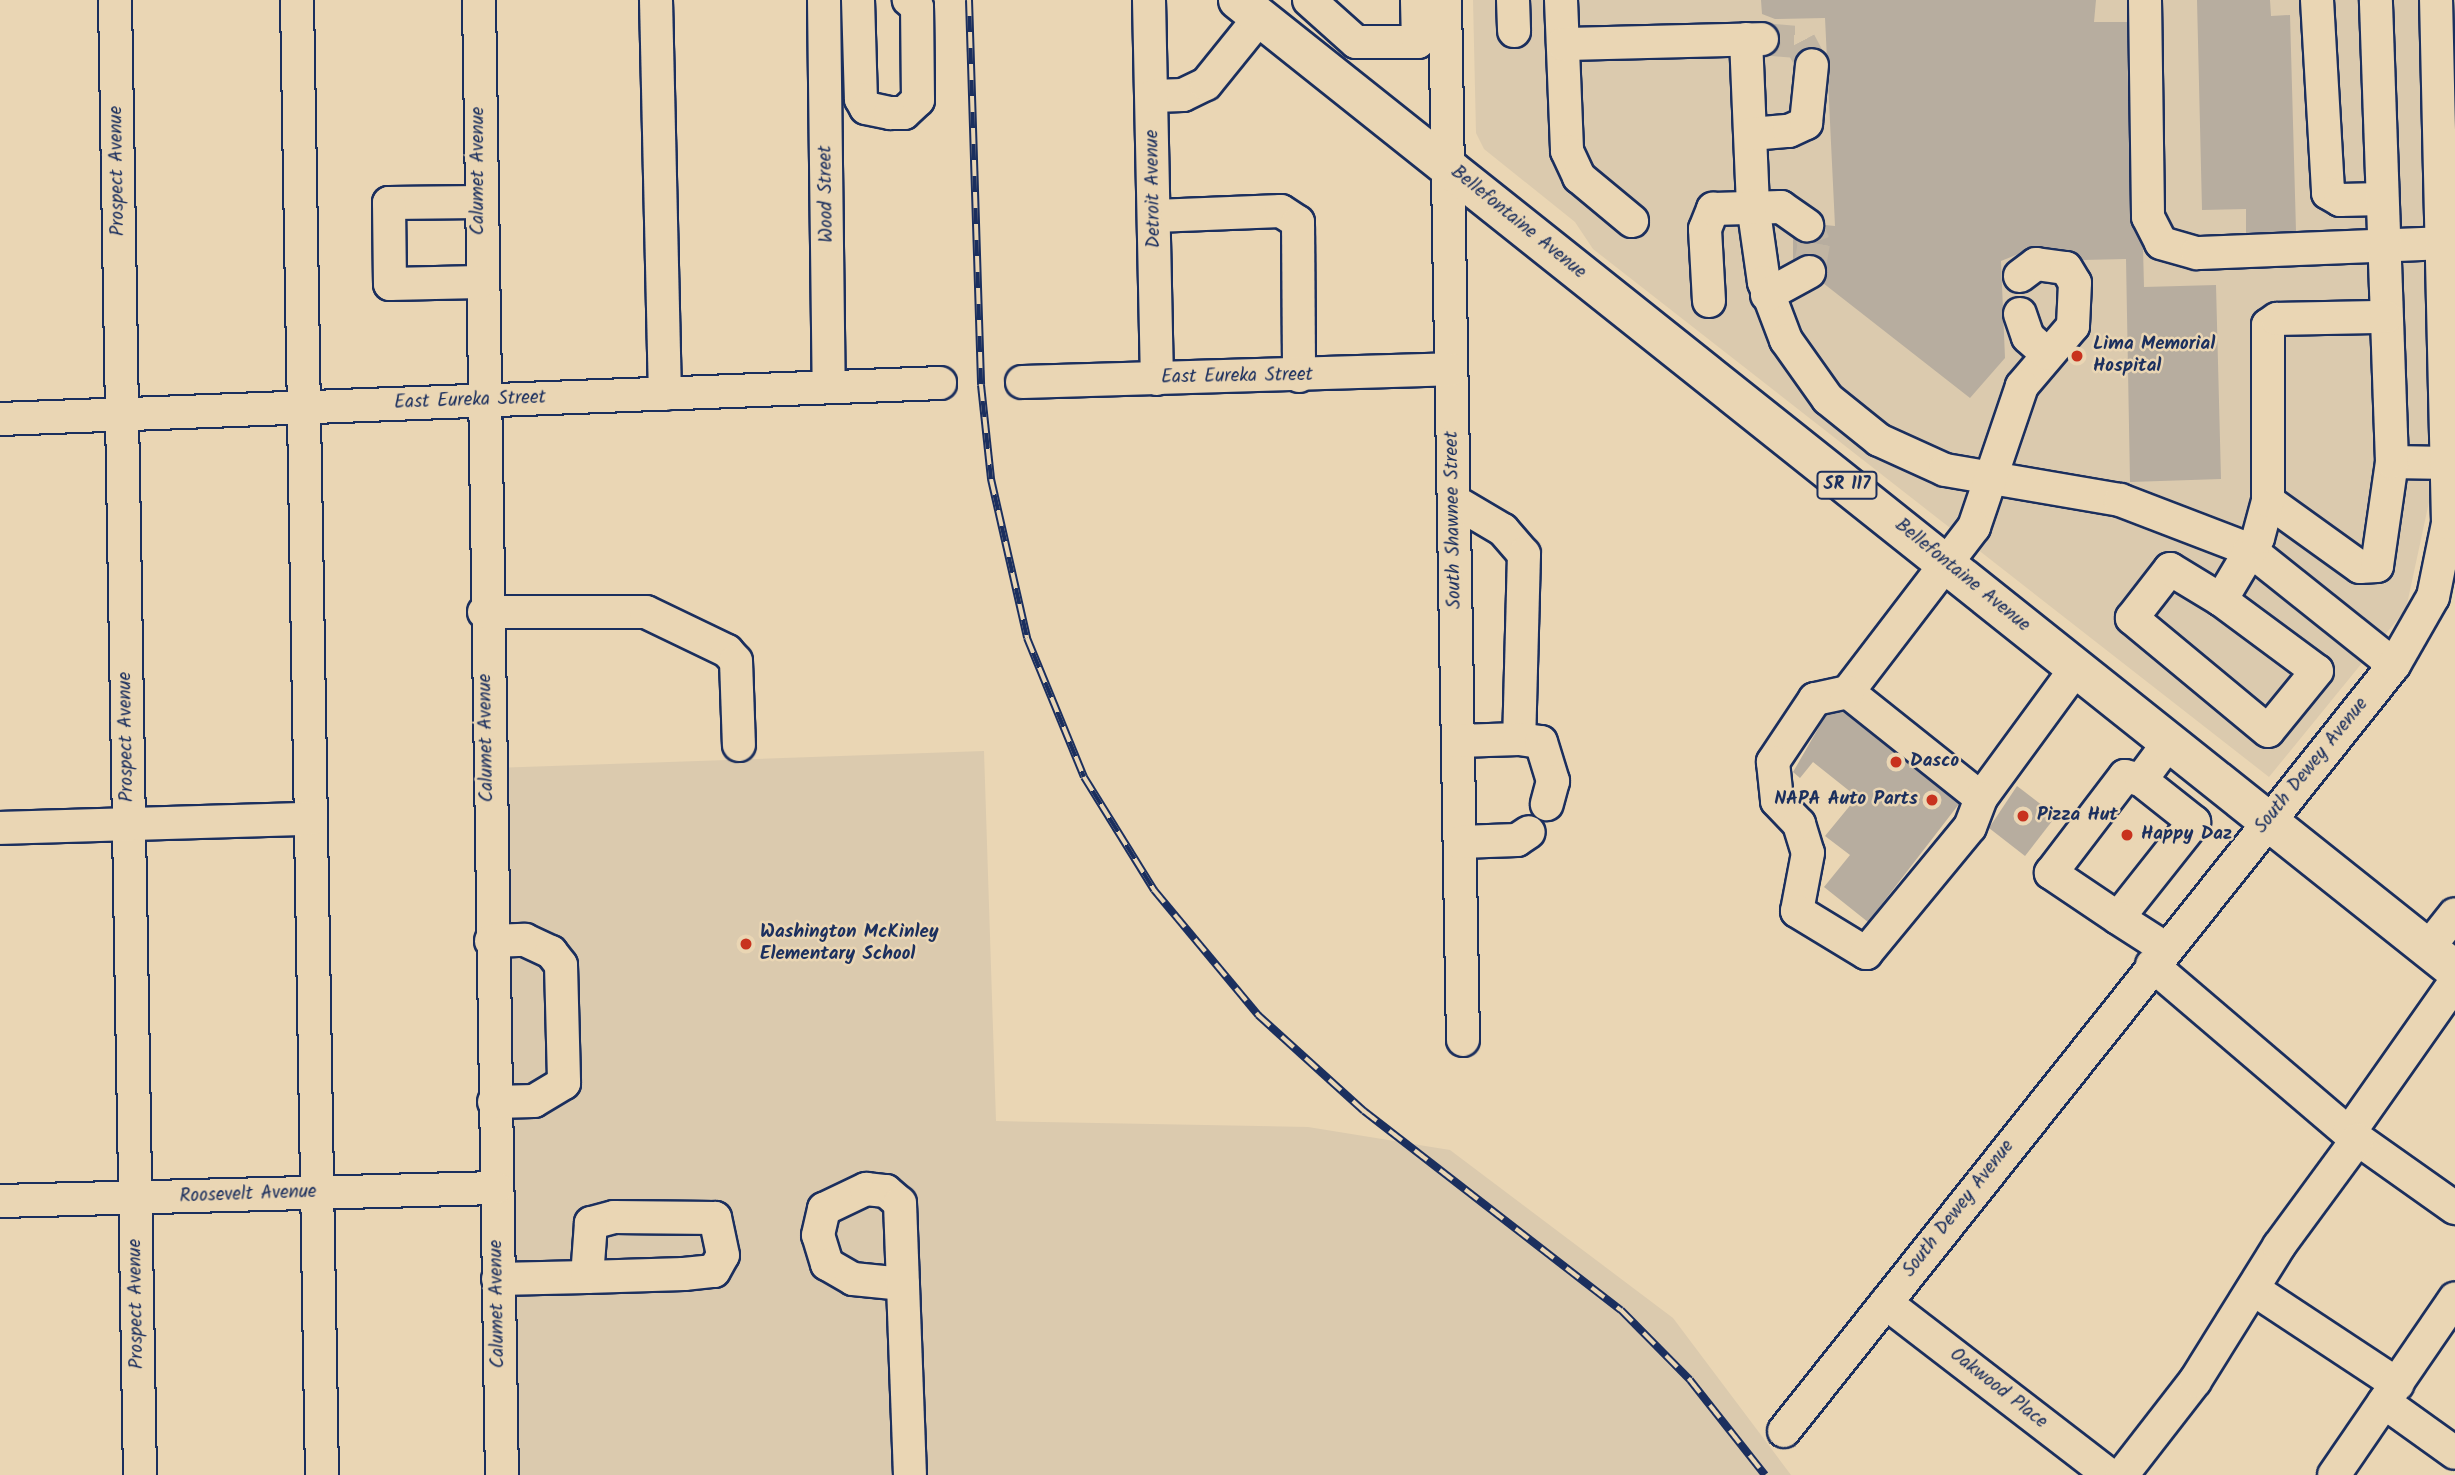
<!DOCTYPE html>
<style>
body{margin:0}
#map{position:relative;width:2455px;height:1475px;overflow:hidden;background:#ead6b4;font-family:Kalam,sans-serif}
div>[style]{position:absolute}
.built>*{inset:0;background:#dbcaae}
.building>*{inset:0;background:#b7ad9f}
.minor-tunnel>*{height:32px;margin-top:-16px;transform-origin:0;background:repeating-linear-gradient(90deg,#c1b5a3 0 32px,transparent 0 48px)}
.roads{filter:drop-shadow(2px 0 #1b2f5e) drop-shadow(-2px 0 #1b2f5e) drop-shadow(0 2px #1b2f5e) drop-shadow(0 -2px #1b2f5e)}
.minor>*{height:32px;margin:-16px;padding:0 16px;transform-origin:16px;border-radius:16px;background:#ead6b4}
.major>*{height:38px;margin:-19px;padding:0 19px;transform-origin:19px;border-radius:19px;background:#ead6b4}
.rail>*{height:8px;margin-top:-4px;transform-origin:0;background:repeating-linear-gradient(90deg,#ead6b4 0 16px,#1b2f5e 0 32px);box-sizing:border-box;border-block:2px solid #1b2f5e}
.dots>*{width:19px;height:19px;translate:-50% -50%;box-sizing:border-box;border:4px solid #ead6b4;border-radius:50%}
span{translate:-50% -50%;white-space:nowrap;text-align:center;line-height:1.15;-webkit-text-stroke:5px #ead6b4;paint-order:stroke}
.shield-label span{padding:2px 5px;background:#ead6b4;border:2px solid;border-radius:5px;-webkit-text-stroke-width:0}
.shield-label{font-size:18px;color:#1b2f5e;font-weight:700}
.street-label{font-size:19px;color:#1b2f5e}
.poi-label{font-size:19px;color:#1b2f5e;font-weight:700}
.left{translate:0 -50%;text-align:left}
.right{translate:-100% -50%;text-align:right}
</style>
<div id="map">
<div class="built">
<i style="clip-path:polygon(1473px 0,2420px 0,2429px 502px,2406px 609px,2269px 777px,1593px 249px,1575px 222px,1484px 149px,1476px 133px)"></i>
<i style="clip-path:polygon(984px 751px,996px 1121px,1308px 1127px,1450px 1150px,1673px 1318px,1791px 1475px,520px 1475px,496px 768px)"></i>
</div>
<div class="building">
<i style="clip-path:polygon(1761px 0,2096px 0,2094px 22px,2127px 22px,2130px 217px,2143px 247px,2144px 287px,2216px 285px,2221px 479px,2130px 482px,2126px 259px,2083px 260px,2069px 250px,2038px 246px,2001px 261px,2005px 358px,1970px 398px,1823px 283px,1827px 272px,1819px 257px,1793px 259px,1793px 238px,1814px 242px,1825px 225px,1835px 226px,1825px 18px,1775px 19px,1762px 14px)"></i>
<i style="clip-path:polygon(2197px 0,2270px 0,2271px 16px,2290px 15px,2296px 231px,2246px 233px,2246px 209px,2202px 210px)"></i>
<i style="clip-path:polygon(1843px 712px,1959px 804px,1868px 922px,1824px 887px,1850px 855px,1825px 836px,1857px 797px,1813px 762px,1800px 778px,1793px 772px,1826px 715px)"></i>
<i style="clip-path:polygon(2017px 786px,2056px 816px,2025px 856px,1989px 828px)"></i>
</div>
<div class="minor-tunnel">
<i style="left:1762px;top:39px;width:38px;rotate:5deg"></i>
<i style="left:1800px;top:42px;width:26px;rotate:62deg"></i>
<i style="left:1807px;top:225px;width:19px;rotate:69deg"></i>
<i style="left:1814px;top:243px;width:29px;rotate:100deg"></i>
</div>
<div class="roads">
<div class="minor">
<i style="left:115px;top:0;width:1475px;rotate:89.03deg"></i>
<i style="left:297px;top:0;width:1475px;rotate:89.03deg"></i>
<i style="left:479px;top:0;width:1475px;rotate:89.11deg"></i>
<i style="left:656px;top:0;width:394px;rotate:88.7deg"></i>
<i style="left:824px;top:0;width:387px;rotate:89.3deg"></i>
<i style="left:858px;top:0;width:99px;rotate:88.3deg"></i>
<i style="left:861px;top:99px;width:10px;rotate:61deg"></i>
<i style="left:866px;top:108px;width:25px;rotate:12deg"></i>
<i style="left:890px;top:113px;width:14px"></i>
<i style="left:904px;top:113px;width:19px;rotate:-43deg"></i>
<i style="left:918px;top:100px;width:93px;rotate:-90.6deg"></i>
<i style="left:917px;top:7px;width:11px;rotate:-139deg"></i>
<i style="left:1149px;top:0;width:379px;rotate:88.8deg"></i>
<i style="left:1309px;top:0;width:63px;rotate:41.8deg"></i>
<i style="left:1356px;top:42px;width:62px"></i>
<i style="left:1418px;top:42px;width:42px;rotate:-91.4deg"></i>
<i style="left:1445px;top:0;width:1040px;rotate:89.01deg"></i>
<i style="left:1513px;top:0;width:31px;rotate:88deg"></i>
<i style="left:1561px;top:0;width:151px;rotate:87.7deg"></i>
<i style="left:1567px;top:151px;width:29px;rotate:65deg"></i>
<i style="left:1579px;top:177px;width:69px;rotate:39.7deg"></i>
<i style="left:2145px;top:0;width:217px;rotate:89.2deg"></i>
<i style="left:2148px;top:217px;width:29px;rotate:63deg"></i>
<i style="left:2161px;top:243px;width:37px;rotate:16deg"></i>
<i style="left:2197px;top:253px;width:246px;rotate:-2.3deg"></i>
<i style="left:2317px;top:0;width:193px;rotate:86.7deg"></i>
<i style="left:2328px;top:193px;width:14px;rotate:30deg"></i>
<i style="left:2340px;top:200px;width:42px;rotate:-1.4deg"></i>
<i style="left:1746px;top:39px;width:166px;rotate:87.6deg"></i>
<i style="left:1753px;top:205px;width:78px;rotate:81.9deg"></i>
<i style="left:1764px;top:282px;width:62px;rotate:69.2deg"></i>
<i style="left:1786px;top:340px;width:72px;rotate:54.6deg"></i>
<i style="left:1828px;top:399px;width:65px;rotate:38.8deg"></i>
<i style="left:1879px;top:440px;width:72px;rotate:24.4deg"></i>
<i style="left:1945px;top:470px;width:178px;rotate:9.7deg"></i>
<i style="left:2120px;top:500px;width:139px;rotate:21deg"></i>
<i style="left:2250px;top:550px;width:184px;rotate:38.6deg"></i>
<i style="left:1563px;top:44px;width:199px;rotate:-1.4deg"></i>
<i style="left:1153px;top:96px;width:30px;rotate:-2deg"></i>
<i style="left:1183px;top:95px;width:25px;rotate:-26deg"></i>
<i style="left:1206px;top:84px;width:86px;rotate:-51.1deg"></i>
<i style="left:1751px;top:134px;width:38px;rotate:-5deg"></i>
<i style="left:1789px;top:131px;width:19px;rotate:-25deg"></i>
<i style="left:1806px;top:123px;width:58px;rotate:-84.1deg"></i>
<i style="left:480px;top:202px;width:91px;rotate:179.4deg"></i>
<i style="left:389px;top:203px;width:81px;rotate:89.3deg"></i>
<i style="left:390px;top:284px;width:90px;rotate:-1.3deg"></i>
<i style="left:1155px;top:216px;width:126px;rotate:-2.3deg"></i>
<i style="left:1281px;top:211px;width:20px;rotate:33deg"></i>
<i style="left:1298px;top:222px;width:154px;rotate:89.6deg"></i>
<i style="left:2020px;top:276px;width:20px;rotate:-37deg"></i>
<i style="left:2036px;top:264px;width:30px;rotate:8deg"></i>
<i style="left:2066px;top:268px;width:17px;rotate:59deg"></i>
<i style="left:2075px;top:283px;width:43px;rotate:92.7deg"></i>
<i style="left:2073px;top:326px;width:79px;rotate:130.4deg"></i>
<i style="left:2022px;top:386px;width:149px;rotate:108.8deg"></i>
<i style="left:1974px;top:527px;width:208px;rotate:127.4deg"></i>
<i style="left:1848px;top:692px;width:170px;rotate:38.6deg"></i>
<i style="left:1981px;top:798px;width:161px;rotate:-53.8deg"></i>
<i style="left:1767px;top:295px;width:48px;rotate:-28.7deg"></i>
<i style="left:1709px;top:301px;width:72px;rotate:-93.2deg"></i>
<i style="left:1705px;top:229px;width:22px;rotate:-68deg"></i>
<i style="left:1713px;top:209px;width:68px;rotate:-1.7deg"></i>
<i style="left:1781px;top:207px;width:32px;rotate:35deg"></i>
<i style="left:2020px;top:314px;width:24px;rotate:71deg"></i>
<i style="left:2028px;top:337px;width:25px;rotate:42deg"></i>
<i style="left:1022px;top:382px;width:429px;rotate:-1.7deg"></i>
<i style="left:0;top:419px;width:941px;rotate:-2.19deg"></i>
<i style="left:2392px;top:462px;width:57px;rotate:1deg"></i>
<i style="left:1454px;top:501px;width:57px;rotate:30.6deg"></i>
<i style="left:1503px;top:530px;width:32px;rotate:49deg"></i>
<i style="left:1524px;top:554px;width:185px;rotate:91.5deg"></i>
<i style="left:1519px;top:739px;width:61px;rotate:178.1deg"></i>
<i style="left:2268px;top:501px;width:113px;rotate:35.7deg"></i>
<i style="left:2360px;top:567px;width:17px;rotate:-3deg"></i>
<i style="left:2377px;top:566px;width:105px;rotate:-81.8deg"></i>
<i style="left:2392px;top:462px;width:462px;rotate:-92deg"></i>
<i style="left:2221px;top:600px;width:119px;rotate:36.5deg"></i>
<i style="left:2317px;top:671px;width:77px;rotate:129.2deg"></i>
<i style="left:2268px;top:731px;width:177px;rotate:-140.3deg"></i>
<i style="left:2132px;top:618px;width:62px;rotate:-52.2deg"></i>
<i style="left:2170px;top:569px;width:60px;rotate:31.3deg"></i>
<i style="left:2221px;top:600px;width:72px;rotate:-59.2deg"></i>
<i style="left:2258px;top:538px;width:38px;rotate:-75deg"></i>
<i style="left:2268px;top:501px;width:176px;rotate:-90deg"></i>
<i style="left:2268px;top:325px;width:11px;rotate:-34deg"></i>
<i style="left:2277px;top:319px;width:109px;rotate:-1.1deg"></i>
<i style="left:484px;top:612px;width:162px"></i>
<i style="left:646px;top:612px;width:90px;rotate:25.7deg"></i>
<i style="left:727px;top:651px;width:13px;rotate:48deg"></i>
<i style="left:736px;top:661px;width:84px;rotate:88deg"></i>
<i style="left:1848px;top:692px;width:34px;rotate:168deg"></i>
<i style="left:1815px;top:699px;width:76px;rotate:123.7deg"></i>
<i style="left:1773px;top:762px;width:39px;rotate:84deg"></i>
<i style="left:1777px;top:801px;width:32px;rotate:46deg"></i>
<i style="left:1799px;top:824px;width:30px;rotate:73deg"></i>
<i style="left:1808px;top:853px;width:59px;rotate:100.7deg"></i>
<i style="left:1797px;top:911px;width:81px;rotate:31.3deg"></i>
<i style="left:1866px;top:953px;width:163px;rotate:-50.5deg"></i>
<i style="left:1970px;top:827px;width:31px;rotate:-69deg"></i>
<i style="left:1519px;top:739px;width:22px;rotate:8deg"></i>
<i style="left:1541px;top:742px;width:41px;rotate:72.9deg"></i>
<i style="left:1553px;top:781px;width:24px;rotate:105deg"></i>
<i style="left:2141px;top:780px;width:68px;rotate:38.4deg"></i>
<i style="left:2194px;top:822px;width:122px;rotate:128.4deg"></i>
<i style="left:2118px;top:918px;width:81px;rotate:-146.1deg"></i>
<i style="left:2051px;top:873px;width:122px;rotate:-52.7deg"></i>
<i style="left:2125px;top:776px;width:16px;rotate:14deg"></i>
<i style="left:2141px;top:780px;width:47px;rotate:-53.6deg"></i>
<i style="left:0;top:828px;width:311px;rotate:-1.7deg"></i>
<i style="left:1460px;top:842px;width:57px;rotate:-2deg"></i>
<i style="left:1517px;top:840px;width:14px;rotate:-34deg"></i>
<i style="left:2118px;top:918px;width:56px;rotate:32.6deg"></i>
<i style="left:491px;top:941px;width:34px;rotate:-2deg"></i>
<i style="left:525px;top:940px;width:29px;rotate:25deg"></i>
<i style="left:551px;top:952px;width:16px;rotate:52deg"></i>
<i style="left:561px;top:965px;width:118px;rotate:88.5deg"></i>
<i style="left:564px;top:1083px;width:35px;rotate:149deg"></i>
<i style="left:534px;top:1101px;width:40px;rotate:178.6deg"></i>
<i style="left:2428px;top:948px;width:43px;rotate:-51.5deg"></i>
<i style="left:2152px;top:965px;width:259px;rotate:40.5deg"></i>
<i style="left:2349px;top:1133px;width:130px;rotate:35.3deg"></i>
<i style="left:2349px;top:1133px;width:184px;rotate:-54.9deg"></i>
<i style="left:0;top:1201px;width:496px;rotate:-1.5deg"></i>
<i style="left:498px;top:1279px;width:89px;rotate:-1.3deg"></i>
<i style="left:587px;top:1277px;width:97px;rotate:-1.8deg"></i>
<i style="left:684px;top:1274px;width:30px;rotate:-6deg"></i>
<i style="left:714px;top:1271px;width:18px;rotate:-61deg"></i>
<i style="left:723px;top:1255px;width:38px;rotate:-102deg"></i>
<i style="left:715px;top:1218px;width:101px;rotate:-179.4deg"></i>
<i style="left:614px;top:1217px;width:24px;rotate:165deg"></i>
<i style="left:591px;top:1223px;width:54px;rotate:94.2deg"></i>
<i style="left:903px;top:1284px;width:50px;rotate:-174.3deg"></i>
<i style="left:853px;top:1279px;width:30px;rotate:-150deg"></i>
<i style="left:827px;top:1264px;width:30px;rotate:-107deg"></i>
<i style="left:818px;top:1235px;width:27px;rotate:-77deg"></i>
<i style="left:824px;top:1209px;width:47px;rotate:-25.5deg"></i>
<i style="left:866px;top:1189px;width:20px;rotate:6deg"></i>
<i style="left:886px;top:1191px;width:18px;rotate:41deg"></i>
<i style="left:900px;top:1203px;width:272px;rotate:87.9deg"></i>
<i style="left:2253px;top:1289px;width:173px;rotate:33.4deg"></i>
<i style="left:1886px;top:1303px;width:282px;rotate:37.6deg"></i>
<i style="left:2384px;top:1402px;width:87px;rotate:35.7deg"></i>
<i style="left:1784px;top:1431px;width:979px;rotate:-51.47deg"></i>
<i style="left:2394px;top:665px;width:78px;rotate:-60.2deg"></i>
<i style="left:2433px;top:597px;width:76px;rotate:-78.5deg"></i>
<i style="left:2448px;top:523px;width:523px;rotate:-91.31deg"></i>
<i style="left:2122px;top:1475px;width:119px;rotate:-52.2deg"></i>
<i style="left:2195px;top:1381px;width:159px;rotate:-58.1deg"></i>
<i style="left:2279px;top:1246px;width:132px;rotate:-53.7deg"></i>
<i style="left:2334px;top:1475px;width:214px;rotate:-55.6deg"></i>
</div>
<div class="major">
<i style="left:1238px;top:0;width:1556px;rotate:38.56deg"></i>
</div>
</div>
<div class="rail">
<i style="left:969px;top:0;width:385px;rotate:88.2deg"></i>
<i style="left:981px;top:385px;width:95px;rotate:83.9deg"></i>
<i style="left:991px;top:479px;width:163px;rotate:77.2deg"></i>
<i style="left:1027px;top:638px;width:150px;rotate:67.7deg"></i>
<i style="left:1084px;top:777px;width:133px;rotate:58.2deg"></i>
<i style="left:1154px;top:890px;width:163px;rotate:50.2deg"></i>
<i style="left:1258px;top:1015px;width:143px;rotate:42.2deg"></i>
<i style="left:1364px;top:1111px;width:325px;rotate:37.8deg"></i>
<i style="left:1621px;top:1310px;width:98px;rotate:45.4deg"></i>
<i style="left:1690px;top:1380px;width:121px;rotate:51.7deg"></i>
</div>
<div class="dots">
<i style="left:2077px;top:356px;background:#c8321e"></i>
<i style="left:1896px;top:762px;background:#c8321e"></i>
<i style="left:1932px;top:800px;background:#c8321e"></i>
<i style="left:2023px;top:816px;background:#c8321e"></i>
<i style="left:2127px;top:835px;background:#c8321e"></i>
<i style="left:746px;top:944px;background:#c8321e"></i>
</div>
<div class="shield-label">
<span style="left:1847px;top:485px">SR 117</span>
</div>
<div class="street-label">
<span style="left:118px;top:171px;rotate:-91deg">Prospect Avenue</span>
<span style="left:479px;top:171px;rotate:-90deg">Calumet Avenue</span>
<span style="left:1154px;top:189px;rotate:-91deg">Detroit Avenue</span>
<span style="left:827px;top:194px;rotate:-91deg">Wood Street</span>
<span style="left:1518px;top:223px;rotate:39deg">Bellefontaine Avenue</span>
<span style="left:1237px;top:377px;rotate:-1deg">East Eureka Street</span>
<span style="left:470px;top:401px;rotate:-2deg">East Eureka Street</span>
<span style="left:1454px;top:520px;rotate:-91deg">South Shawnee Street</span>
<span style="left:1962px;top:576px;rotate:39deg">Bellefontaine Avenue</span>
<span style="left:127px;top:737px;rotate:-91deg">Prospect Avenue</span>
<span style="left:487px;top:738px;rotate:-91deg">Calumet Avenue</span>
<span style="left:2312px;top:766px;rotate:-51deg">South Dewey Avenue</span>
<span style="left:248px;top:1195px;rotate:-2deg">Roosevelt Avenue</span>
<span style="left:1959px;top:1209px;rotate:-52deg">South Dewey Avenue</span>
<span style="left:137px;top:1304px;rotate:-91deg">Prospect Avenue</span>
<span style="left:498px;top:1304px;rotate:-91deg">Calumet Avenue</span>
<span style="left:1998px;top:1389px;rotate:38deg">Oakwood Place</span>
</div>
<div class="poi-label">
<span class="left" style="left:2093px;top:356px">Lima Memorial<br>Hospital</span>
<span class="left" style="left:1910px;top:762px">Dasco</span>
<span class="right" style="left:1918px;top:800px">NAPA Auto Parts</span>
<span class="left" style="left:2037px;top:816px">Pizza Hut</span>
<span class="left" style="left:2141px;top:835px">Happy Daz</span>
<span class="left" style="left:760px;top:944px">Washington McKinley<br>Elementary School</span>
</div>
</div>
